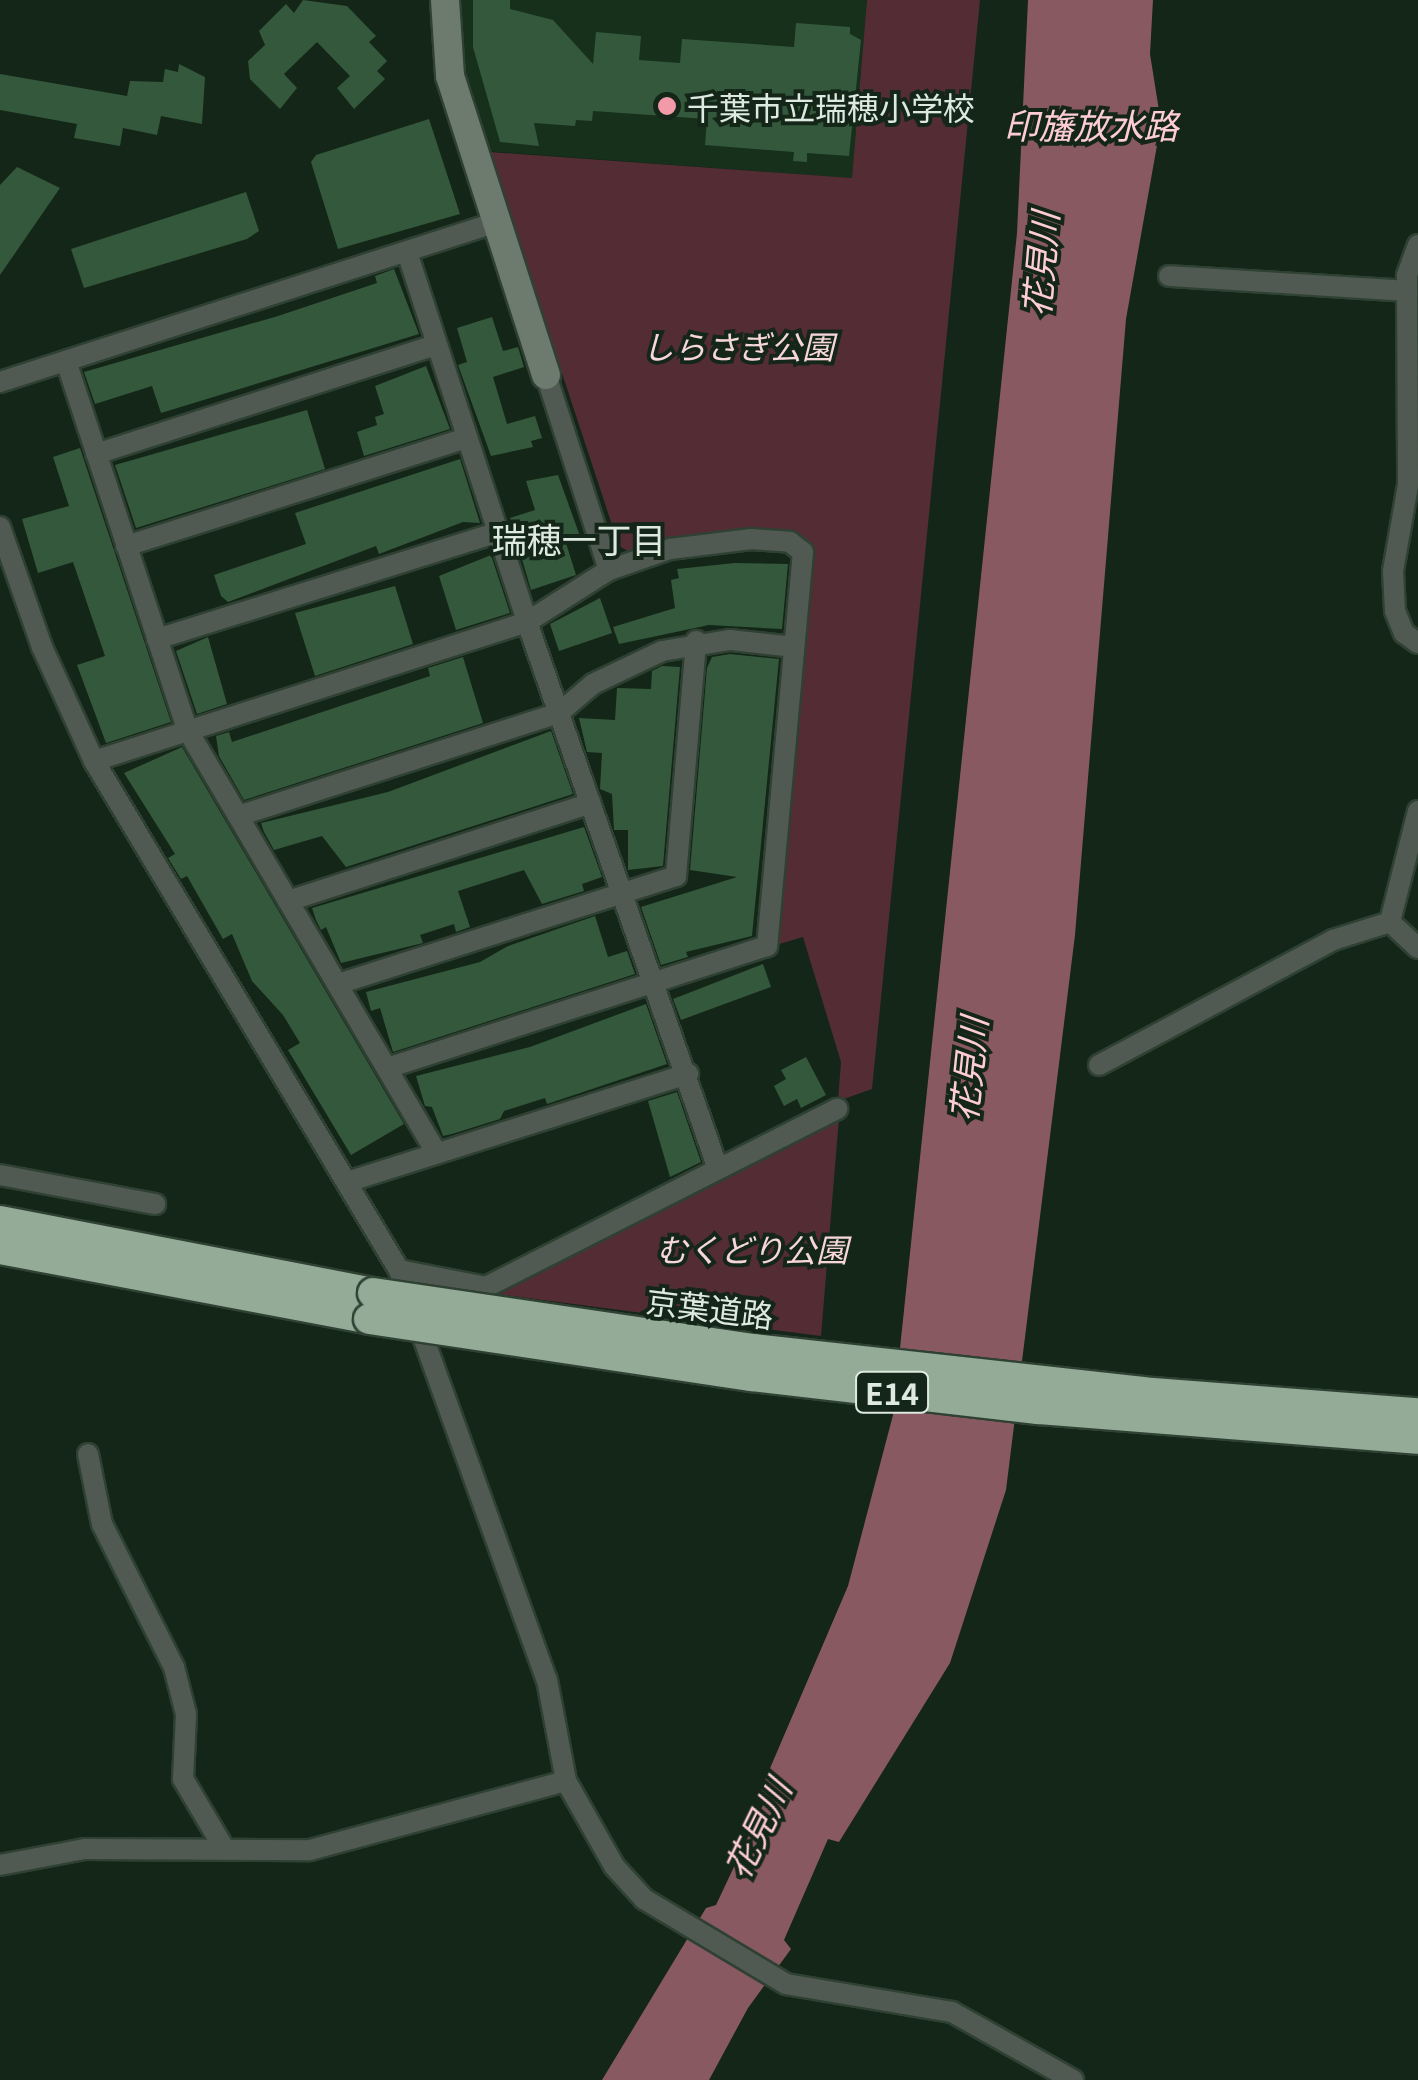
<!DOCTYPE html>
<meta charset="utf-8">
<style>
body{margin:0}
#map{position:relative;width:1418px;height:2080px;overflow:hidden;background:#132617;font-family:Georgia,"Noto Sans JP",serif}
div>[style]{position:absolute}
.built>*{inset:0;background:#16301c}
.green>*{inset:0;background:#542d34}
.water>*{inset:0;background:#895961}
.building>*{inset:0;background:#34583c}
.roads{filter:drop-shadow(2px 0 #2f4133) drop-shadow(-2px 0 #2f4133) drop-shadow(0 2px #2f4133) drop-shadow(0 -2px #2f4133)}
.street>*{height:20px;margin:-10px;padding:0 10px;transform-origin:10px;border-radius:10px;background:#515a52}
.secondary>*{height:28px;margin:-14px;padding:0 14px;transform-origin:14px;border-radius:14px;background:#6c7b6e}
.highway>*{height:30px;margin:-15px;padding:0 15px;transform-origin:15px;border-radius:15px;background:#93ab97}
.bridges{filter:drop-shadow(2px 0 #2f4133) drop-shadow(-2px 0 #2f4133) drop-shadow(0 2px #2f4133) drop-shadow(0 -2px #2f4133)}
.highway-bridge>*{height:30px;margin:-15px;padding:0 15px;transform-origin:15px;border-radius:15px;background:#93ab97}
.dots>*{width:28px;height:28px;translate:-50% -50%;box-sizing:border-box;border:5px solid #132617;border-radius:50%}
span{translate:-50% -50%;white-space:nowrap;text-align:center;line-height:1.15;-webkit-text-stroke:8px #132617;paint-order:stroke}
.shield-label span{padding:2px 8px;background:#132617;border:2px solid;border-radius:8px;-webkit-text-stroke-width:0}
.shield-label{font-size:30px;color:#deeae0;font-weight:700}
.poi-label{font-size:32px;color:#deeae0}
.left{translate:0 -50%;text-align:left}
.park-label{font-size:32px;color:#f7d6da;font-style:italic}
.street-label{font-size:32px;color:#deeae0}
.water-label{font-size:35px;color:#fecdd4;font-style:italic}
.neighbourhood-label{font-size:35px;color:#deeae0}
</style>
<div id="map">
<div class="built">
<i style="clip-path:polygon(459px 0,867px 0,852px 178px,488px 151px,462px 61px)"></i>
</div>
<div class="green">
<i style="clip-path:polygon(867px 0,980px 0,872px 1089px,838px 1101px,841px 1062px,803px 937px,776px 945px,810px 555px,801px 537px,739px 531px,628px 551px,619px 546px,489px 152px,852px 178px)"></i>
<i style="clip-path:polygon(839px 1118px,821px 1336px,488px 1293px)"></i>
</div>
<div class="water">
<i style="clip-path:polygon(1028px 0,1153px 0,1150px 54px,1161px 123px,1126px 319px,1075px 935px,1006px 1490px,950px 1663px,839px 1842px,828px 1839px,784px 1940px,791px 1949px,748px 2008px,709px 2080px,602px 2080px,706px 1908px,716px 1905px,765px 1801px,759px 1794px,848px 1586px,893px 1415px,1017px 233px)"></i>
</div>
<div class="building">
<i style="clip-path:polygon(303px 0,347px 6px,376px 36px,369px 42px,387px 61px,377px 71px,385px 79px,354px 109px,337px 88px,350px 76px,317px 42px,284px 74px,297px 88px,280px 109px,250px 79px,248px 61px,265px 45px,259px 31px,286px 4px,294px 13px)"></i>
<i style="clip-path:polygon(473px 0,510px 0,510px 9px,553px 20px,593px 64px,596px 32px,641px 36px,639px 60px,680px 63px,682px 39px,794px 47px,796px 23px,850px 27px,850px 34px,861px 40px,849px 156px,807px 153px,807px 162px,793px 161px,794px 152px,705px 145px,707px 119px,593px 111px,592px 121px,576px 120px,575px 126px,534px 123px,539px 146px,500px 142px,473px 47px)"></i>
<i style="clip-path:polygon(179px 64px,205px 77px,202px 124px,161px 116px,157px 135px,123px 128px,120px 146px,74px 138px,77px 124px,0 110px,0 74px,127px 96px,130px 81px,163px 82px,165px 69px,178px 72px)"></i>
<i style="clip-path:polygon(429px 119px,460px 214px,338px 249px,311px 162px,316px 155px)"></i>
<i style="clip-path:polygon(17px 167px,60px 188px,0 275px,0 185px)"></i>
<i style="clip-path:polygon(246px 192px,259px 231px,247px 239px,84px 288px,71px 249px)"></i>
<i style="clip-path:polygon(394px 269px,419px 334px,161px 413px,152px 386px,95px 404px,84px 372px,278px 316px,377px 283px,375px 276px)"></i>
<i style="clip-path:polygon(492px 317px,503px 351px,518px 347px,524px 367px,493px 377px,507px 424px,535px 416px,542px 438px,531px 441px,533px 447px,491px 456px,458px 365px,467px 362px,457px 328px)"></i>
<i style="clip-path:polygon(426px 366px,450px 429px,364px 456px,357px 432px,377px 425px,375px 417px,384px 414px,375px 386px)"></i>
<i style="clip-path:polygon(307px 410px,325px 469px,136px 528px,115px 465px)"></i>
<i style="clip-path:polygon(80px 448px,171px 722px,106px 743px,77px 665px,105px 656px,73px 562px,38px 573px,22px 519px,69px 506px,53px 457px)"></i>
<i style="clip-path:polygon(460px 459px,480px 523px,463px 522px,379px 554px,376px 546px,228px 602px,221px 596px,214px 575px,306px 544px,295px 513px)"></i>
<i style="clip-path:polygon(558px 475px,581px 539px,566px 543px,576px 575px,531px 590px,510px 518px,535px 510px,526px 481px)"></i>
<i style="clip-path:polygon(491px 555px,510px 613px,456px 630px,439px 576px)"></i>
<i style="clip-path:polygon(735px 563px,788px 564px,782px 629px,709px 625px,619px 644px,613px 627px,675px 608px,671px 580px,679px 578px,677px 569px)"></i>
<i style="clip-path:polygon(395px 586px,413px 644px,315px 676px,295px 613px)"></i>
<i style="clip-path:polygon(600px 598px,612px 633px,559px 651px,550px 624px)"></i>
<i style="clip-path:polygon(208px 637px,227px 704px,197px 714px,176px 651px)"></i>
<i style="clip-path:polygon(730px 654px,779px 659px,752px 936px,686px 952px,688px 957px,661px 965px,641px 907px,737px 877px,690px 870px,707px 668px,712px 657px)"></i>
<i style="clip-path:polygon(463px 657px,483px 723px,244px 800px,219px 756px,216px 736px,229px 732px,232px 742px,430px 676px,428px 668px)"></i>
<i style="clip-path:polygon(662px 666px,680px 667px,663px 866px,628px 870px,628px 830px,614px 830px,612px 794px,600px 789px,602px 753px,587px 752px,579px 718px,615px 720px,617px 688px,651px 689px,652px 671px)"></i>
<i style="clip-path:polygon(551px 731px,573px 794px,346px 867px,322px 836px,274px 850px,264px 832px,261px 823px,388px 792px)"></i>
<i style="clip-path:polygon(182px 747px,404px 1124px,351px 1155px,288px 1050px,300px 1043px,283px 1015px,252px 981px,232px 934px,223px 939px,187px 876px,181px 879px,168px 858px,175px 854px,124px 773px)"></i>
<i style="clip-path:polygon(584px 827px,602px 877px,582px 884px,584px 891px,542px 904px,524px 870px,458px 891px,470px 927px,456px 932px,454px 924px,420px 935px,423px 943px,341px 963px,326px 927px,321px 930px,316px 920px,312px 908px)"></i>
<i style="clip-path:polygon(595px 916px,608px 957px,627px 951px,635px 974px,393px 1052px,380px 1008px,371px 1011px,366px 992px,480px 962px,508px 946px)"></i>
<i style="clip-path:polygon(763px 964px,771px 987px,681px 1020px,673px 999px)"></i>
<i style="clip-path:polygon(646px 1004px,667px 1064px,547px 1104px,545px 1098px,504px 1111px,500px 1119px,452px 1134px,443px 1136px,432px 1107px,425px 1106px,416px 1076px,530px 1047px)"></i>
<i style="clip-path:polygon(806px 1057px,826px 1095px,801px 1108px,797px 1099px,784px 1106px,774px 1086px,786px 1079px,781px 1070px)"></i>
<i style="clip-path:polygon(677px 1092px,701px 1162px,670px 1177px,648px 1101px)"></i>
</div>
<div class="roads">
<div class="street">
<i style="left:1418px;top:245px;width:33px;rotate:110deg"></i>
<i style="left:1407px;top:276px;width:209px;rotate:89.7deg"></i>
<i style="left:1408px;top:485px;width:87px;rotate:99.9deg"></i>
<i style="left:1393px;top:571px;width:40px;rotate:87.1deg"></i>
<i style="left:1395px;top:611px;width:24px;rotate:68deg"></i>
<i style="left:1404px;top:633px;width:17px;rotate:36deg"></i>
<i style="left:407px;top:252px;width:389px;rotate:72deg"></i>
<i style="left:527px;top:622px;width:579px;rotate:70.75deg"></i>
<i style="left:1169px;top:276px;width:238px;rotate:3.6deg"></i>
<i style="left:66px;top:361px;width:390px;rotate:71.8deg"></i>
<i style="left:188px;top:731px;width:490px;rotate:59.5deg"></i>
<i style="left:546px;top:375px;width:205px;rotate:72.1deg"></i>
<i style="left:0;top:382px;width:519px;rotate:-17.84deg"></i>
<i style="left:96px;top:454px;width:357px;rotate:-17.8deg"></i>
<i style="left:0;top:527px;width:127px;rotate:70.7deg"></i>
<i style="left:42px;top:647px;width:125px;rotate:65.5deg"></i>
<i style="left:94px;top:761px;width:593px;rotate:59.07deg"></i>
<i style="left:399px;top:1270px;width:436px;rotate:70.2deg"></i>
<i style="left:547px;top:1680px;width:103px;rotate:79.3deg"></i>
<i style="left:566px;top:1781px;width:98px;rotate:60.5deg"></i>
<i style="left:614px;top:1866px;width:45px;rotate:47.7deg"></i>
<i style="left:644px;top:1899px;width:165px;rotate:30.9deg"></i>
<i style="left:786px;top:1984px;width:168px;rotate:9.6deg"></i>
<i style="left:952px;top:2012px;width:139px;rotate:29.3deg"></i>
<i style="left:126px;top:546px;width:358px;rotate:-17.6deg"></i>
<i style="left:157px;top:639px;width:357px;rotate:-17.4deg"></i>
<i style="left:94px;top:761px;width:455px;rotate:-17.8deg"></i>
<i style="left:527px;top:622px;width:97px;rotate:-32.4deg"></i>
<i style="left:609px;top:570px;width:65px;rotate:-19deg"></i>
<i style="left:670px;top:549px;width:82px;rotate:-7deg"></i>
<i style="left:751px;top:539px;width:39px;rotate:4deg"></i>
<i style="left:790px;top:542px;width:16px;rotate:38deg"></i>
<i style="left:803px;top:552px;width:396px;rotate:95.2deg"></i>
<i style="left:767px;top:946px;width:399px;rotate:162.2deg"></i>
<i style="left:1418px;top:811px;width:114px;rotate:104.2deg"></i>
<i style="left:1390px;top:922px;width:38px;rotate:43deg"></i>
<i style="left:238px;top:816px;width:337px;rotate:-17.8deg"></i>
<i style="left:559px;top:713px;width:45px;rotate:-40.5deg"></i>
<i style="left:593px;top:684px;width:76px;rotate:-25.6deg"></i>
<i style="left:662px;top:651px;width:69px;rotate:-9.2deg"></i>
<i style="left:730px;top:640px;width:64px;rotate:6.2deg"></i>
<i style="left:288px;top:901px;width:318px;rotate:-17.9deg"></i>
<i style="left:338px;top:984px;width:355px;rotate:-17.7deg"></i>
<i style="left:676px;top:876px;width:236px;rotate:-85.1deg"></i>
<i style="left:1099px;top:1065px;width:265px;rotate:-28.1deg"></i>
<i style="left:1333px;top:940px;width:60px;rotate:-17.5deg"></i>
<i style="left:0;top:1175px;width:158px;rotate:10.6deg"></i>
<i style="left:347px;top:1182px;width:358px;rotate:-17.6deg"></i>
<i style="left:399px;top:1270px;width:89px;rotate:11.1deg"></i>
<i style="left:486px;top:1287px;width:394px;rotate:-26.9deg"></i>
<i style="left:88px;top:1454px;width:71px;rotate:78.7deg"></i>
<i style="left:102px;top:1524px;width:160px;rotate:63.3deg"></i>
<i style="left:174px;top:1667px;width:49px;rotate:75.7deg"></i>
<i style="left:186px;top:1714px;width:65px;rotate:92.6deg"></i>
<i style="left:183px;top:1779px;width:82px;rotate:59.4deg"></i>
<i style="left:0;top:1865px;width:86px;rotate:-10.7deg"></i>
<i style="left:85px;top:1849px;width:225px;rotate:0.3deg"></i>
<i style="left:310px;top:1850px;width:265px;rotate:-15.1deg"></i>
</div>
<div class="secondary">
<i style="left:445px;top:0;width:76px;rotate:86.2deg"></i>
<i style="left:450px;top:76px;width:314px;rotate:72.2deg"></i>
</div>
<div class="highway">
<i style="left:0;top:1221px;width:380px;rotate:10.9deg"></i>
<i style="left:0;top:1249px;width:376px;rotate:10.7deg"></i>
</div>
</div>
<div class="bridges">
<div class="highway-bridge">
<i style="left:373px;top:1293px;width:385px;rotate:8.4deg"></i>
<i style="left:754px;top:1349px;width:390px;rotate:6.3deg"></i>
<i style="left:1142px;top:1392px;width:277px;rotate:4.4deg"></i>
<i style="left:369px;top:1319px;width:387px;rotate:8.5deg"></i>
<i style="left:752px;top:1376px;width:288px;rotate:6.6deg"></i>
<i style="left:1038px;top:1409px;width:381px;rotate:4.5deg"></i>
</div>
</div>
<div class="dots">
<i style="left:667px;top:106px;background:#f39aa9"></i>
</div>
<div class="shield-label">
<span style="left:892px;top:1392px">E14</span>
</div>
<div class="poi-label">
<span class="left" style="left:687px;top:106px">千葉市立瑞穂小学校</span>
</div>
<div class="park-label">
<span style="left:738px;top:345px">しらさぎ公園</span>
<span style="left:752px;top:1248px">むくどり公園</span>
</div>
<div class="street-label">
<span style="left:710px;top:1307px;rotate:7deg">京葉道路</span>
</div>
<div class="water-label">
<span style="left:1091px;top:124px">印旛放水路</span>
<span style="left:1039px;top:264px;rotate:-85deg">花見川</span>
<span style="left:967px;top:1069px;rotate:-84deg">花見川</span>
<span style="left:756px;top:1828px;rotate:-64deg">花見川</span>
</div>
<div class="neighbourhood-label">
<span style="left:579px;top:538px">瑞穂一丁目</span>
</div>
</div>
